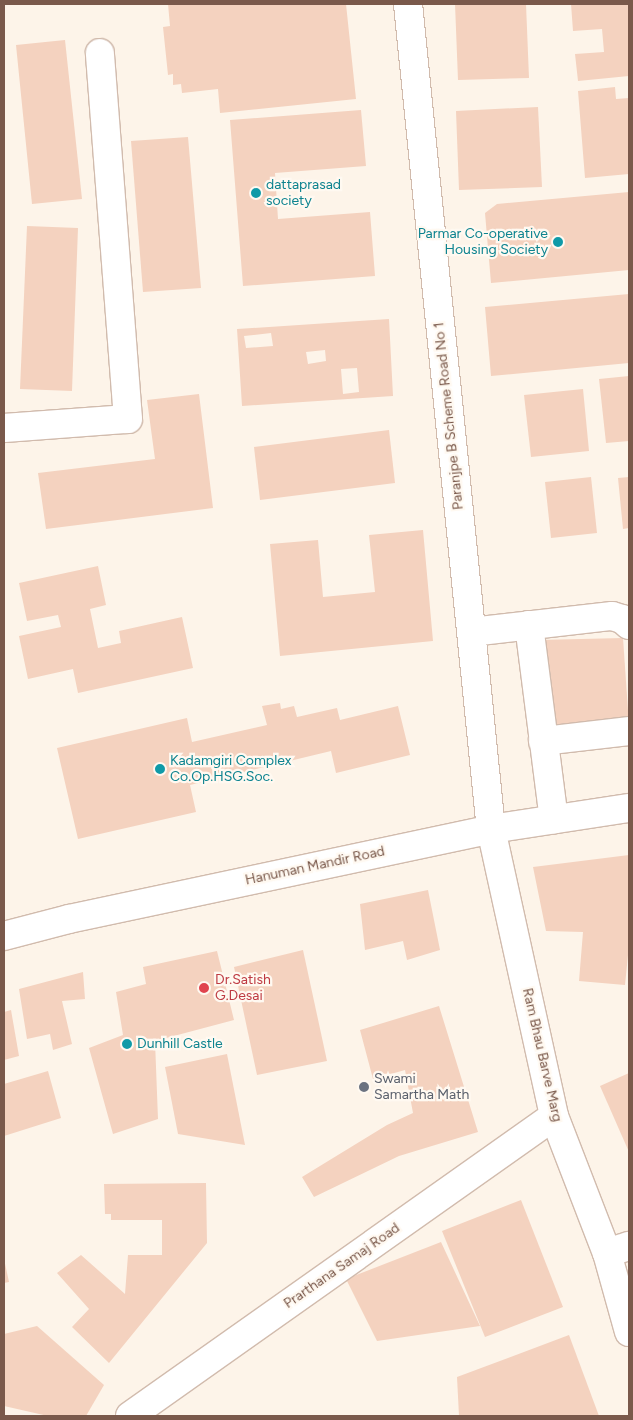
<!DOCTYPE html>
<style>
body{margin:0}
#map{position:relative;width:633px;height:1420px;overflow:hidden;background:#fdf4e9;font-family:Figtree,sans-serif}
div>[style]{position:absolute}
.building>*{inset:0;background:#f4d2bf}
.roads{filter:drop-shadow(1px 0 #d1bbad) drop-shadow(-1px 0 #d1bbad) drop-shadow(0 1px #d1bbad) drop-shadow(0 -1px #d1bbad)}
.minor>*{height:28px;margin:-14px;padding:0 14px;transform-origin:14px;border-radius:14px;background:#fff}
.dots>*{width:14px;height:14px;translate:-50% -50%;box-sizing:border-box;border:2px solid #fff9f1;border-radius:50%}
span{translate:-50% -50%;white-space:nowrap;text-align:center;line-height:1.15;-webkit-text-stroke:4.5px #fff9f1;paint-order:stroke}
.culture-label{font-size:14px;color:#0d838f}
.left{translate:0 -50%;text-align:left}
.right{translate:-100% -50%;text-align:right}
.street-label{font-size:14px;color:#7a594b}
.health-label{font-size:14px;color:#be3a42}
.worship-label{font-size:14px;color:#5b616d}
.frame{position:absolute;inset:0;border:5px solid #7a594b;pointer-events:none}
</style>
<div id="map">
<div class="building">
<i style="clip-path:polygon(168px 4px,346px 4px,356px 99px,220px 113px,218px 89px,182px 93px,181px 84px,173px 85px,173px 74px,168px 75px,163px 27px,170px 26px)"></i>
<i style="clip-path:polygon(455px 4px,526px 4px,529px 78px,458px 80px)"></i>
<i style="clip-path:polygon(571px 4px,629px 4px,629px 76px,578px 81px,575px 54px,604px 52px,602px 29px,573px 31px)"></i>
<i style="clip-path:polygon(65px 40px,82px 199px,32px 204px,16px 45px)"></i>
<i style="clip-path:polygon(615px 87px,616px 99px,629px 98px,629px 174px,585px 178px,578px 91px)"></i>
<i style="clip-path:polygon(538px 107px,542px 187px,459px 190px,456px 111px)"></i>
<i style="clip-path:polygon(361px 110px,366px 166px,275px 173px,278px 219px,370px 212px,375px 276px,243px 286px,230px 120px)"></i>
<i style="clip-path:polygon(188px 137px,201px 288px,143px 292px,131px 141px)"></i>
<i style="clip-path:polygon(629px 192px,629px 270px,491px 283px,485px 213px,497px 204px)"></i>
<i style="clip-path:polygon(27px 226px,78px 228px,72px 391px,20px 389px)"></i>
<i style="clip-path:polygon(629px 294px,629px 363px,491px 376px,485px 307px)"></i>
<i style="clip-path:polygon(evenodd,389px 319px,393px 396px,242px 406px,237px 329px,389px 319px,271px 333px,273px 346px,246px 348px,244px 336px,271px 333px,389px 319px,325px 350px,326px 361px,308px 364px,306px 352px,325px 350px,389px 319px,357px 368px,359px 392px,343px 394px,341px 369px,357px 368px)"></i>
<i style="clip-path:polygon(629px 376px,629px 441px,606px 443px,599px 379px)"></i>
<i style="clip-path:polygon(583px 389px,589px 451px,531px 457px,524px 395px)"></i>
<i style="clip-path:polygon(199px 394px,213px 508px,46px 529px,38px 473px,155px 459px,147px 400px)"></i>
<i style="clip-path:polygon(389px 430px,395px 483px,260px 500px,254px 447px)"></i>
<i style="clip-path:polygon(591px 477px,597px 533px,551px 538px,545px 482px)"></i>
<i style="clip-path:polygon(629px 477px,629px 528px,623px 529px,618px 478px)"></i>
<i style="clip-path:polygon(423px 530px,433px 641px,280px 656px,270px 544px,318px 540px,323px 597px,375px 592px,369px 535px)"></i>
<i style="clip-path:polygon(98px 566px,106px 605px,90px 609px,98px 648px,121px 643px,119px 631px,182px 617px,193px 668px,78px 693px,73px 669px,28px 679px,19px 636px,61px 627px,58px 615px,27px 621px,19px 583px)"></i>
<i style="clip-path:polygon(623px 638px,629px 725px,548px 732px,539px 640px)"></i>
<i style="clip-path:polygon(280px 703px,281px 709px,294px 706px,297px 717px,337px 708px,340px 720px,398px 706px,410px 755px,336px 773px,331px 751px,190px 785px,196px 812px,78px 839px,57px 748px,187px 718px,192px 742px,267px 725px,262px 706px)"></i>
<i style="clip-path:polygon(629px 855px,629px 945px,625px 985px,579px 981px,583px 932px,546px 931px,533px 867px)"></i>
<i style="clip-path:polygon(428px 890px,440px 950px,407px 960px,403px 941px,365px 950px,360px 904px)"></i>
<i style="clip-path:polygon(303px 950px,327px 1061px,257px 1075px,234px 967px)"></i>
<i style="clip-path:polygon(217px 951px,234px 1020px,155px 1041px,158px 1119px,113px 1134px,89px 1048px,123px 1035px,116px 992px,146px 984px,143px 967px)"></i>
<i style="clip-path:polygon(83px 972px,85px 999px,62px 1001px,72px 1044px,53px 1050px,50px 1034px,27px 1039px,19px 989px)"></i>
<i style="clip-path:polygon(439px 1006px,478px 1132px,399px 1156px,314px 1197px,302px 1177px,387px 1125px,413px 1113px,405px 1070px,373px 1079px,360px 1030px)"></i>
<i style="clip-path:polygon(11px 1010px,19px 1056px,4px 1060px,4px 1012px)"></i>
<i style="clip-path:polygon(227px 1054px,245px 1145px,178px 1134px,165px 1067px)"></i>
<i style="clip-path:polygon(48px 1071px,61px 1118px,4px 1136px,4px 1084px)"></i>
<i style="clip-path:polygon(629px 1073px,629px 1152px,600px 1086px)"></i>
<i style="clip-path:polygon(206px 1183px,207px 1243px,109px 1363px,72px 1327px,89px 1309px,57px 1273px,81px 1255px,125px 1294px,128px 1255px,162px 1255px,162px 1220px,111px 1220px,111px 1214px,105px 1214px,104px 1184px)"></i>
<i style="clip-path:polygon(521px 1200px,563px 1307px,485px 1337px,442px 1231px)"></i>
<i style="clip-path:polygon(441px 1242px,480px 1326px,377px 1341px,346px 1279px)"></i>
<i style="clip-path:polygon(4px 1259px,9px 1282px,4px 1283px)"></i>
<i style="clip-path:polygon(37px 1326px,104px 1385px,86px 1416px,48px 1416px,4px 1406px,4px 1334px)"></i>
<i style="clip-path:polygon(569px 1335px,599px 1416px,459px 1416px,457px 1377px)"></i>
</div>
<div class="roads">
<div class="minor">
<i style="left:408px;top:4px;width:829px;rotate:84.26deg"></i>
<i style="left:491px;top:829px;width:294px;rotate:77.6deg"></i>
<i style="left:554px;top:1116px;width:147px;rotate:68.9deg"></i>
<i style="left:607px;top:1253px;width:82px;rotate:74.4deg"></i>
<i style="left:4px;top:428px;width:124px;rotate:-4.2deg"></i>
<i style="left:128px;top:419px;width:367px;rotate:-94.4deg"></i>
<i style="left:529px;top:625px;width:196px;rotate:82.7deg"></i>
<i style="left:471px;top:632px;width:142px;rotate:-6.5deg"></i>
<i style="left:612px;top:616px;width:10px;rotate:17deg"></i>
<i style="left:622px;top:619px;width:9px;rotate:41deg"></i>
<i style="left:543px;top:741px;width:87px;rotate:-6.6deg"></i>
<i style="left:4px;top:936px;width:67px;rotate:-14.7deg"></i>
<i style="left:69px;top:919px;width:431px;rotate:-12deg"></i>
<i style="left:491px;top:829px;width:140px;rotate:-8.7deg"></i>
<i style="left:607px;top:1253px;width:23px;rotate:-18deg"></i>
<i style="left:130px;top:1416px;width:519px;rotate:-35.28deg"></i>
</div>
</div>
<div class="dots">
<i style="left:256px;top:193px;background:#0f9aa8"></i>
<i style="left:558px;top:242px;background:#0f9aa8"></i>
<i style="left:160px;top:769px;background:#0f9aa8"></i>
<i style="left:204px;top:988px;background:#e0444e"></i>
<i style="left:127px;top:1044px;background:#0f9aa8"></i>
<i style="left:364px;top:1087px;background:#6b7280"></i>
</div>
<div class="culture-label">
<span class="left" style="left:266px;top:193px">dattaprasad<br>society</span>
<span class="right" style="left:548px;top:242px">Parmar Co-operative<br>Housing Society</span>
<span class="left" style="left:170px;top:769px">Kadamgiri Complex<br>Co.Op.HSG.Soc.</span>
<span class="left" style="left:137px;top:1044px">Dunhill Castle</span>
</div>
<div class="street-label">
<span style="left:449px;top:416px;rotate:-96deg">Paranjpe B Scheme Road No 1</span>
<span style="left:315px;top:866px;rotate:-12deg">Hanuman Mandir Road</span>
<span style="left:542px;top:1055px;rotate:77deg">Ram Bhau Barve Marg</span>
<span style="left:342px;top:1266px;rotate:-35deg">Prarthana Samaj Road</span>
</div>
<div class="health-label">
<span class="left" style="left:215px;top:988px">Dr.Satish<br>G.Desai</span>
</div>
<div class="worship-label">
<span class="left" style="left:374px;top:1087px">Swami<br>Samartha Math</span>
</div>
<div class="frame"></div>
</div>
